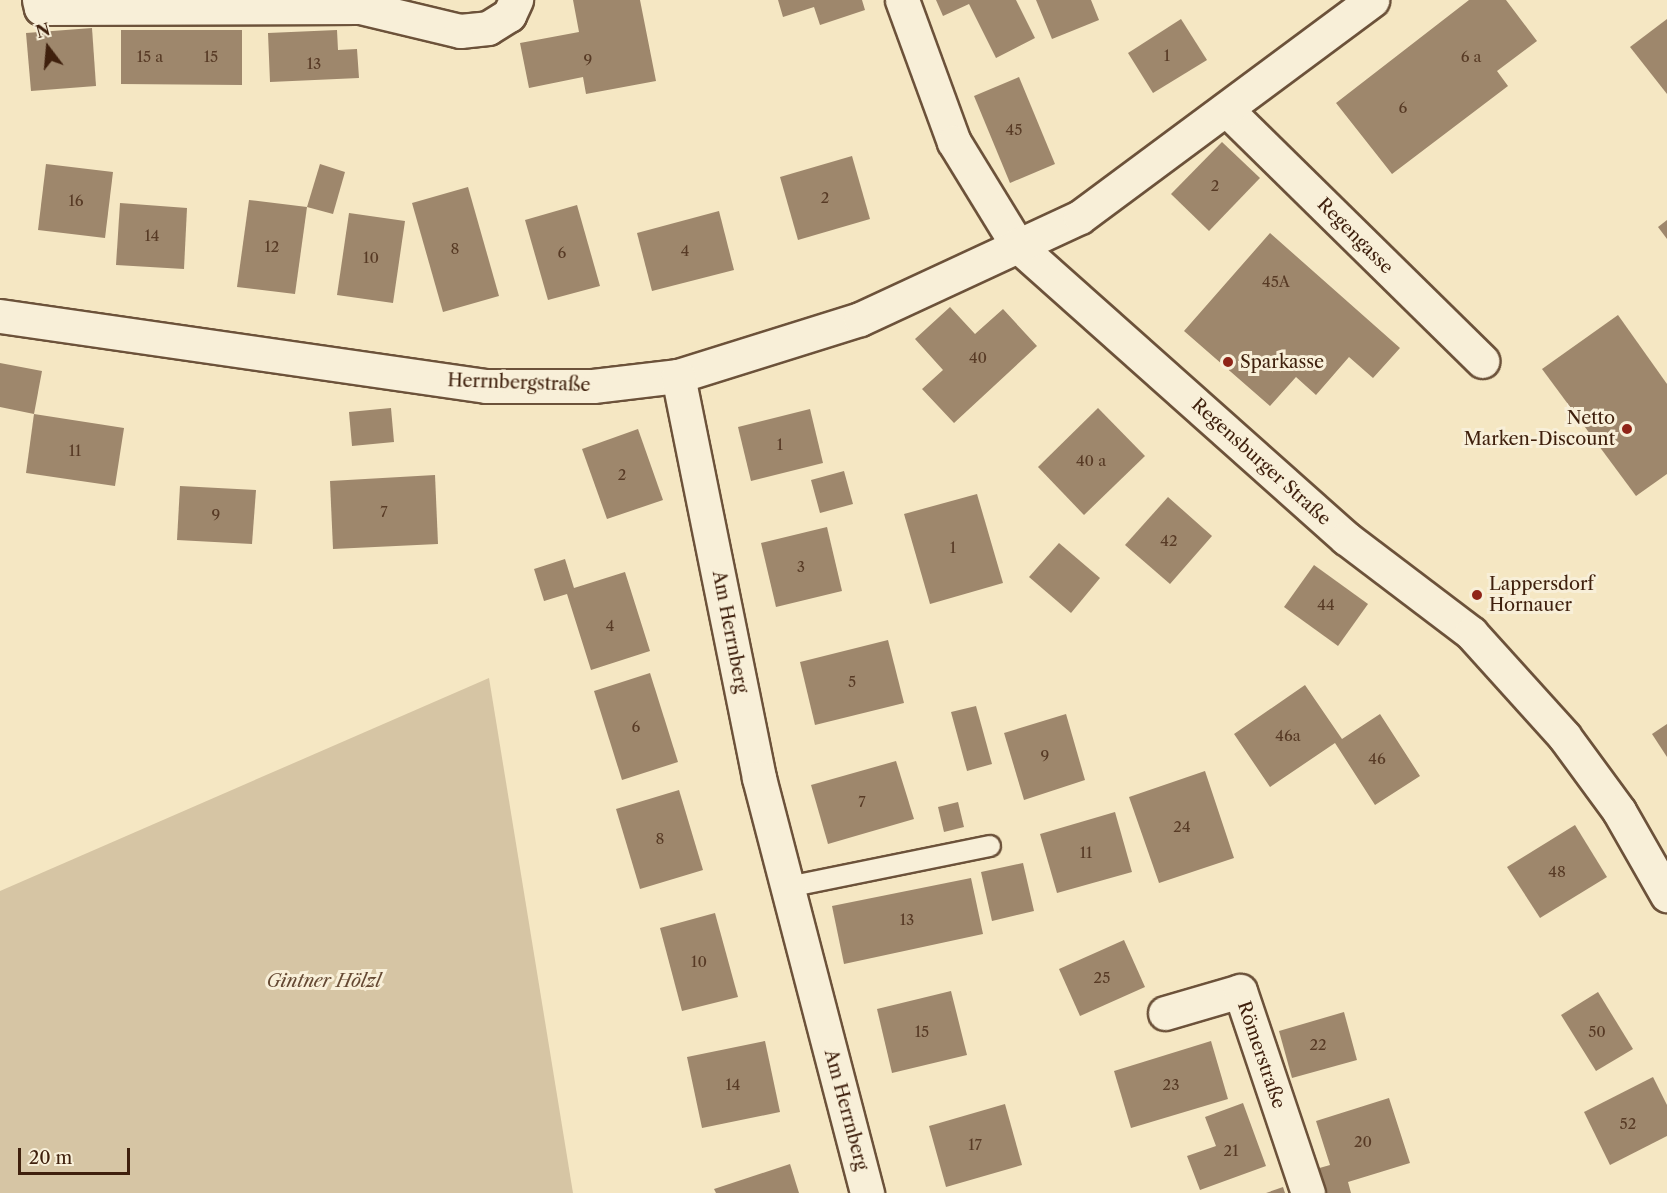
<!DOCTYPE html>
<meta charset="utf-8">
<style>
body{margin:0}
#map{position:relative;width:1667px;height:1193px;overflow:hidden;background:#f5e7c3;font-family:"Libre Caslon Text",serif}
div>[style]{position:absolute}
.green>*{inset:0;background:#d6c5a4}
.building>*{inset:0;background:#9e876c}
.roads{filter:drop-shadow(2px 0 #6c523a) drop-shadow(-2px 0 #6c523a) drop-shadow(0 2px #6c523a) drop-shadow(0 -2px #6c523a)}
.service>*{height:20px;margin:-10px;padding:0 10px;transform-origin:10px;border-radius:10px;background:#f8efd8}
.minor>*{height:33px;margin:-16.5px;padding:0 16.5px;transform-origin:16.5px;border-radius:16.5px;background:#f8efd8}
.dots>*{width:16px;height:16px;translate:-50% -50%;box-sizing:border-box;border:3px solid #f8efd8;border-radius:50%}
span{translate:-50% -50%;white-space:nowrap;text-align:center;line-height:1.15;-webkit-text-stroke:6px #f8efd8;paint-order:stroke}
.number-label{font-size:15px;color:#573a25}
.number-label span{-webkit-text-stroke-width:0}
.street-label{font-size:18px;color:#3f200d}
.poi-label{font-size:18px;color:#3f200d}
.left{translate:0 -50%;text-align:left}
.right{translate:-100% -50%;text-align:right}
.park-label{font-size:18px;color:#654933;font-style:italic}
.north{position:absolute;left:18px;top:18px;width:60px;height:60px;-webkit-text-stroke:4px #f8efd8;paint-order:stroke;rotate:344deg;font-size:16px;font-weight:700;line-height:24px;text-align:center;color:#3f200d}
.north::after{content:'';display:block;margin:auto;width:21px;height:27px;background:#3f200d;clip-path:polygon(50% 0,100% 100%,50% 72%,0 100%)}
.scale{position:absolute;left:18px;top:1148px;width:112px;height:27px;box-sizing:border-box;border:3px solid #3f200d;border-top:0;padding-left:8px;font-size:18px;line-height:21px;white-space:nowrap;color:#3f200d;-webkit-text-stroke:4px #f8efd8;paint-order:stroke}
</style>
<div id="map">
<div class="green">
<i style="clip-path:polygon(489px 678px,573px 1193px,0 1193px,0 891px)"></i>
</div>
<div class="building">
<i style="clip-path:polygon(573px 0,640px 0,656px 81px,586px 94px,583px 77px,529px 88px,520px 43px,579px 32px)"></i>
<i style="clip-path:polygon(778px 0,862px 0,865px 10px,820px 25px,814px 7px,783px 17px)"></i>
<i style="clip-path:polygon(936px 0,1016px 0,1035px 38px,996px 58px,969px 4px,943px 16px)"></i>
<i style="clip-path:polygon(1036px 0,1091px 0,1099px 20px,1052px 39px)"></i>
<i style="clip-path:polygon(1469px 0,1506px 0,1537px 41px,1497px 71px,1508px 86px,1392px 174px,1336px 103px)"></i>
<i style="clip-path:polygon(1181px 19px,1207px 60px,1153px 93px,1128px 53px)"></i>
<i style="clip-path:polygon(1667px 19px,1667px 94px,1630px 47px)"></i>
<i style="clip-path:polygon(92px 28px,96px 86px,31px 91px,26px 33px)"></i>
<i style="clip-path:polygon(121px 30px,242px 30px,242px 85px,121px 84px)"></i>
<i style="clip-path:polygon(337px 30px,338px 50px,357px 49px,359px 78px,270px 82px,268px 33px)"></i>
<i style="clip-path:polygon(1019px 77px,1055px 164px,1010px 183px,974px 96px)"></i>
<i style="clip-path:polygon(1222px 142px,1260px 178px,1209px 231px,1171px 194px)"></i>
<i style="clip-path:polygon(852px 156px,870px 219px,798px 240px,780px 177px)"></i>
<i style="clip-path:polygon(46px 164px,113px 172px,105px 238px,38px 230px)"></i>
<i style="clip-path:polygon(320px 164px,345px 172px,333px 214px,307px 207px)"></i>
<i style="clip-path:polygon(468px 187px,499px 296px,443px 312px,412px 203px)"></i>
<i style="clip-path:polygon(249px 200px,307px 207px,295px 294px,237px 287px)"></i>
<i style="clip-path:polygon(120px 203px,187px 208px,184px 269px,116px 265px)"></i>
<i style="clip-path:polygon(577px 205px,600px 286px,548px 300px,525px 220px)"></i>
<i style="clip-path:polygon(719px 211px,734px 270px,652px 291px,637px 233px)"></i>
<i style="clip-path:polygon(349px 213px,405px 221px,393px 303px,337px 295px)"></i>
<i style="clip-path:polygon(1667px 220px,1667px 239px,1658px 227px)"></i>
<i style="clip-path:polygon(1270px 233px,1400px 348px,1373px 378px,1349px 357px,1316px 395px,1296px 377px,1270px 406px,1184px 331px)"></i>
<i style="clip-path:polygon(950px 307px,975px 334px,1003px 309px,1037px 346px,954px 423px,922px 389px,943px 370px,915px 339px)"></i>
<i style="clip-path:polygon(1618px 315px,1667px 384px,1667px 474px,1636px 496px,1542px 369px)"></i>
<i style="clip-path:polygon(0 363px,42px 371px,34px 414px,0 407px)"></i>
<i style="clip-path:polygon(391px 408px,394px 442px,352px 446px,349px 412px)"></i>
<i style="clip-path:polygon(1098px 408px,1145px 456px,1084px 515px,1038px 467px)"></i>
<i style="clip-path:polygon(810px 409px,823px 463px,751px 481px,738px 427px)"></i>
<i style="clip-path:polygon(34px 414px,124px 428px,115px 486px,26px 473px)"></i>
<i style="clip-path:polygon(638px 429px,663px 500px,607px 519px,582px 449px)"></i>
<i style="clip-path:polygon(844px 471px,853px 504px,820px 513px,811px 480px)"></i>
<i style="clip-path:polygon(435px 475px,438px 544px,333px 549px,330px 481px)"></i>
<i style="clip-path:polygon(180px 486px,256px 490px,252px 544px,177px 540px)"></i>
<i style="clip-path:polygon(977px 494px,1003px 583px,930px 604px,904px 514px)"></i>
<i style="clip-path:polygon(1168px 497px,1212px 536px,1170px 584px,1125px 545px)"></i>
<i style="clip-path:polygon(827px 527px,842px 591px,776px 607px,761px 543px)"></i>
<i style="clip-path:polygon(1059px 543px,1100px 578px,1071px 613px,1029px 577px)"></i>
<i style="clip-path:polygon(565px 559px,574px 588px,625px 572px,650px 651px,591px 670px,567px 594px,544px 601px,534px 569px)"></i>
<i style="clip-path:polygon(1314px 565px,1368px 604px,1338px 646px,1284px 607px)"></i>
<i style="clip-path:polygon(888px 640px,904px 703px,815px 725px,800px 662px)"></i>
<i style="clip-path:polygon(650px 673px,678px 762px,622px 780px,594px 691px)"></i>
<i style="clip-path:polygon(1305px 685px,1342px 739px,1380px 714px,1420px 776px,1375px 805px,1335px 743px,1270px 787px,1234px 734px)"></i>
<i style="clip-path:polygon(976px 706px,992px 764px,967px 771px,951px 712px)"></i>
<i style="clip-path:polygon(1066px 714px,1085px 780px,1024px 800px,1004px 733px)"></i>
<i style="clip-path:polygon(1667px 724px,1667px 757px,1652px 734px)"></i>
<i style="clip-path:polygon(896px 761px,914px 819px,828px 844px,811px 785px)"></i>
<i style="clip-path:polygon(1205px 771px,1234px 858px,1159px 883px,1129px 797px)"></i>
<i style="clip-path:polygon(679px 790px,703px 870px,640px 889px,616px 809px)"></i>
<i style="clip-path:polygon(958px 802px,964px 827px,944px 832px,938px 807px)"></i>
<i style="clip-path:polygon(1115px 812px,1132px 872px,1057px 893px,1040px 834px)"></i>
<i style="clip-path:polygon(1575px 825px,1607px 877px,1540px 918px,1507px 867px)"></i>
<i style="clip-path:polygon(1023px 863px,1034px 911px,992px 921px,981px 872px)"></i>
<i style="clip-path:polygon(971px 878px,983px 934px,844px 964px,832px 906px)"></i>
<i style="clip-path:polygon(715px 913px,738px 997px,682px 1011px,660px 928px)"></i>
<i style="clip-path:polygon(1124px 940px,1145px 987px,1080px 1016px,1059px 969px)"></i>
<i style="clip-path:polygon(951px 991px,967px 1055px,892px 1073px,877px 1009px)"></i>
<i style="clip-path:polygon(1598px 992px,1633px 1049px,1596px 1071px,1561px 1015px)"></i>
<i style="clip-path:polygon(1344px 1012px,1357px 1060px,1292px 1078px,1279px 1031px)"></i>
<i style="clip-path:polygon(765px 1041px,780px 1112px,702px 1128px,687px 1057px)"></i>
<i style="clip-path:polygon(1211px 1041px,1228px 1099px,1131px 1128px,1114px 1071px)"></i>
<i style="clip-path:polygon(1653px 1077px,1667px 1105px,1667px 1136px,1610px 1165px,1584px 1112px)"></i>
<i style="clip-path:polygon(1389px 1098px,1410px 1163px,1348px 1182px,1351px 1193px,1316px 1193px,1309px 1171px,1330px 1165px,1316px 1121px)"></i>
<i style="clip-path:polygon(1243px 1103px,1266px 1166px,1200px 1190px,1187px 1156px,1216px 1146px,1205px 1117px)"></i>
<i style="clip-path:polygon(1005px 1104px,1022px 1165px,946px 1187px,929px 1126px)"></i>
<i style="clip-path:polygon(790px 1164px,799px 1193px,716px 1193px,714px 1189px)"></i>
<i style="clip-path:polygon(1283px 1187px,1285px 1193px,1266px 1193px)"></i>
</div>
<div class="roads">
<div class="service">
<i style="left:788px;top:887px;width:206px;rotate:-11.5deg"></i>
</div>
<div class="minor">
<i style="left:39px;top:0;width:8px;rotate:76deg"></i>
<i style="left:41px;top:8px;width:319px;rotate:-0.2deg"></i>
<i style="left:360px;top:7px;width:103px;rotate:13.5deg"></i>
<i style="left:460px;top:31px;width:28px;rotate:-6deg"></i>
<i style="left:488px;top:28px;width:25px;rotate:-32deg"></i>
<i style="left:509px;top:15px;width:17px;rotate:-65deg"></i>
<i style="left:902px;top:0;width:151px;rotate:69.9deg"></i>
<i style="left:954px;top:142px;width:121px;rotate:58.5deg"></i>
<i style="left:1017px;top:245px;width:441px;rotate:41.7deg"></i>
<i style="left:1346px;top:538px;width:157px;rotate:37.2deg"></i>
<i style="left:1471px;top:633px;width:139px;rotate:47.9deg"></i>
<i style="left:1564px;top:736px;width:93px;rotate:53.7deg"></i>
<i style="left:1619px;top:811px;width:97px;rotate:60.3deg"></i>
<i style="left:1227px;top:110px;width:358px;rotate:44.5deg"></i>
<i style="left:0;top:316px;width:491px;rotate:8.2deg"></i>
<i style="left:486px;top:386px;width:107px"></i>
<i style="left:593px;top:386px;width:86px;rotate:-6.7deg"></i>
<i style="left:678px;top:376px;width:191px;rotate:-17.4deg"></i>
<i style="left:860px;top:319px;width:242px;rotate:-24.9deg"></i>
<i style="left:1080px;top:217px;width:364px;rotate:-36.6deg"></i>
<i style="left:678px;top:376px;width:410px;rotate:78.6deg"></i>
<i style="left:759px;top:778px;width:429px;rotate:75.4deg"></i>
<i style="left:1165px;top:1013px;width:78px;rotate:-16.3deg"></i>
<i style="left:1240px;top:991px;width:213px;rotate:71.4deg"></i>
</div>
</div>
<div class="dots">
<i style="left:1228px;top:362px;background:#8f2418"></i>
<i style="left:1627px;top:429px;background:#8f2418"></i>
<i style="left:1477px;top:595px;background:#8f2418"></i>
</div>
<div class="number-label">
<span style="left:1167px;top:56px">1</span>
<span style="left:150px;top:57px">15 a</span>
<span style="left:211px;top:57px">15</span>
<span style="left:1471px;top:57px">6 a</span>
<span style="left:588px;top:60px">9</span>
<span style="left:314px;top:64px">13</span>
<span style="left:1403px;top:108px">6</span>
<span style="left:1014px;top:130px">45</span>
<span style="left:1215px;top:186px">2</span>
<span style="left:825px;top:198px">2</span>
<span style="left:76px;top:201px">16</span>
<span style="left:152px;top:236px">14</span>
<span style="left:272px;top:247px">12</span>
<span style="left:455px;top:249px">8</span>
<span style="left:685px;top:251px">4</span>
<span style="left:562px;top:253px">6</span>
<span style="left:371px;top:258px">10</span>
<span style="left:1276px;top:282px">45A</span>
<span style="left:978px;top:358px">40</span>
<span style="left:780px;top:445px">1</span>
<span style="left:75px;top:451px">11</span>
<span style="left:1091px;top:461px">40 a</span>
<span style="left:622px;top:475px">2</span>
<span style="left:384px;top:512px">7</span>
<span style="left:216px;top:515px">9</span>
<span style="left:1169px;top:541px">42</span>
<span style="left:953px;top:548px">1</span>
<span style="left:801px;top:567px">3</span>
<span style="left:1326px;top:605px">44</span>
<span style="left:610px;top:626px">4</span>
<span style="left:852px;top:682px">5</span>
<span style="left:636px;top:727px">6</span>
<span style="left:1288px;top:736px">46a</span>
<span style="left:1045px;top:756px">9</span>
<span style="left:1377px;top:759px">46</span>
<span style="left:862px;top:802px">7</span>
<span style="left:1182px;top:827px">24</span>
<span style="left:660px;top:839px">8</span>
<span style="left:1086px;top:853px">11</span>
<span style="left:1557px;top:872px">48</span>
<span style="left:907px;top:920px">13</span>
<span style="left:699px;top:962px">10</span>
<span style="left:1102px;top:978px">25</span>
<span style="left:922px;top:1032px">15</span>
<span style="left:1597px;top:1032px">50</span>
<span style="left:1318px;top:1045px">22</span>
<span style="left:733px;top:1085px">14</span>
<span style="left:1171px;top:1085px">23</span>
<span style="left:1628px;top:1124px">52</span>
<span style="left:1363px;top:1142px">20</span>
<span style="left:975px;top:1145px">17</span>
<span style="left:1231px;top:1151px">21</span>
</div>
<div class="street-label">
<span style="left:1355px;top:236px;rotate:45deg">Regengasse</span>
<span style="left:519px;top:383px;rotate:2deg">Herrnbergstraße</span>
<span style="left:1261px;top:462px;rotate:42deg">Regensburger Straße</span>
<span style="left:730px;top:632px;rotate:79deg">Am Herrnberg</span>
<span style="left:1261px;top:1055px;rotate:71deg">Römerstraße</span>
<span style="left:846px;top:1110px;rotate:75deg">Am Herrnberg</span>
</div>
<div class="poi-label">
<span class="left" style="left:1240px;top:362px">Sparkasse</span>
<span class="right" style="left:1615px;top:429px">Netto<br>Marken-Discount</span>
<span class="left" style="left:1489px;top:595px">Lappersdorf<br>Hornauer</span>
</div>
<div class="park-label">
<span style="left:324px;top:981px">Gintner Hölzl</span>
</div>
<div class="north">N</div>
<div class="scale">20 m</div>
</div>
